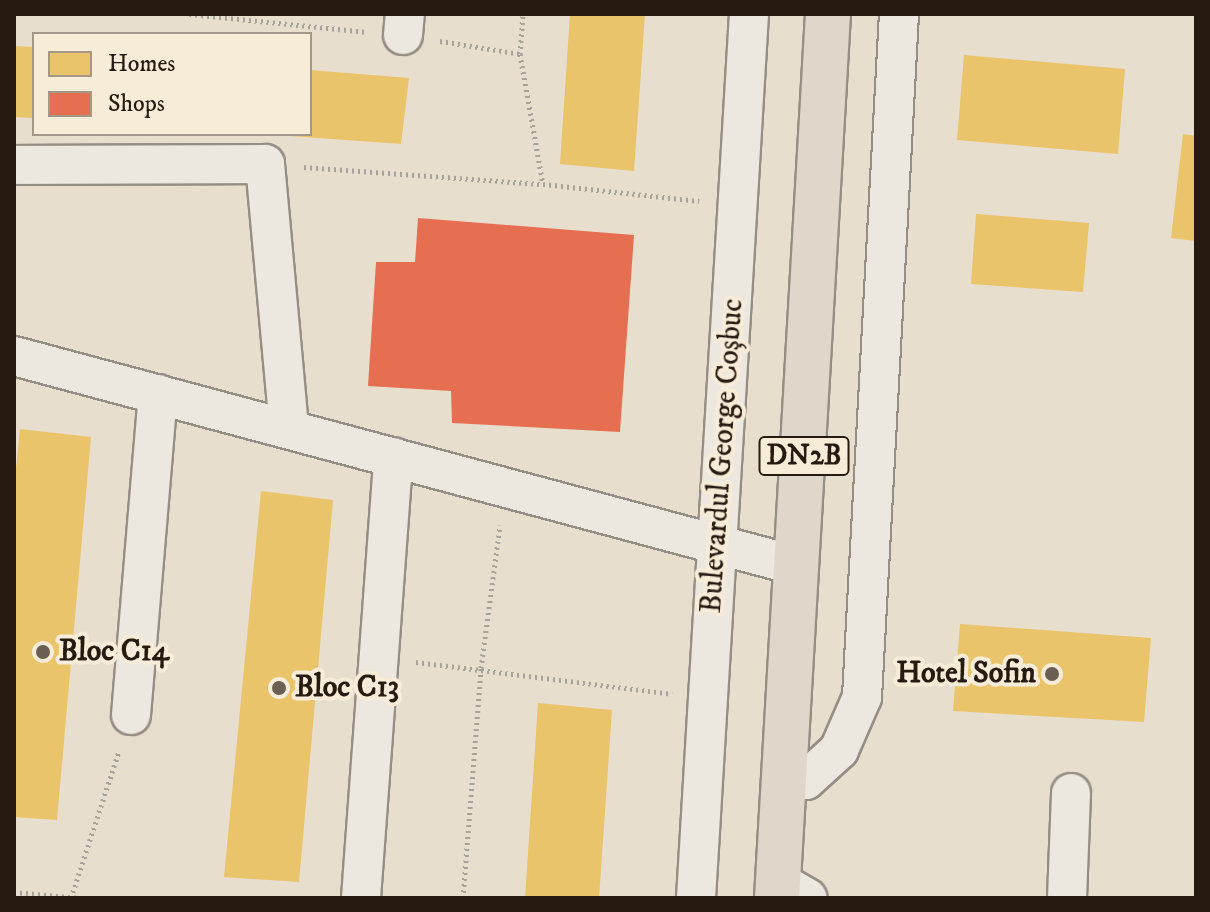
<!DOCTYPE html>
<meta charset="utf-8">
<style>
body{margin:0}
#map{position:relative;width:1210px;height:912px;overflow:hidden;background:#e8dece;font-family:"IM FELL DW Pica",serif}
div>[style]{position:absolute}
.homes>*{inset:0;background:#e9c46a}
.shops>*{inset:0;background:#e76f51}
.path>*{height:5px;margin-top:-2.5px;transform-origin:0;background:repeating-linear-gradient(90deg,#a7a29a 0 2px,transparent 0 6px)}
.roads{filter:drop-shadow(2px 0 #958e84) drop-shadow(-2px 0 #958e84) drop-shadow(0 2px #958e84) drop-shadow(0 -2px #958e84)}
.minor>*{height:38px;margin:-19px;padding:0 19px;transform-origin:19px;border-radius:19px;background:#ece7df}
.major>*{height:44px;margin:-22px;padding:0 22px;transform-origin:22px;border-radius:22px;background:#e0d7ca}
.dots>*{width:22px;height:22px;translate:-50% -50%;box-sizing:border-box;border:4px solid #f7ecd8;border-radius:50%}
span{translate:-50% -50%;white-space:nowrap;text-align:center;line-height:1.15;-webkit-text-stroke:8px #f7ecd8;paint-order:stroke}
.shield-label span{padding:2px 6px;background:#f7ecd8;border:2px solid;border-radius:6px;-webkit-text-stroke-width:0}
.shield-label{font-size:28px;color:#271b11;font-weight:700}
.street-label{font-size:30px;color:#271b11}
.poi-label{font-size:30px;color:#271b11;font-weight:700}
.left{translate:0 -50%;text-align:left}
.right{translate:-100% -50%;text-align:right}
.frame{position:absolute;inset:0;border:16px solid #271b11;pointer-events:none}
.legend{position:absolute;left:32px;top:32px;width:280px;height:104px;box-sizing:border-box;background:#f7ecd8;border:2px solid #a49888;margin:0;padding:10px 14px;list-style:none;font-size:24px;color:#271b11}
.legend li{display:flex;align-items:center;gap:16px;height:40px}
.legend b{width:40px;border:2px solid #a49888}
</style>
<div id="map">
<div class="homes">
<i style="clip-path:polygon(570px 14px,645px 14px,634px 171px,560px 164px)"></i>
<i style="clip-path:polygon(14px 46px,34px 47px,34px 118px,14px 117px)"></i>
<i style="clip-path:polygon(964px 55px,1125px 69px,1118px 154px,957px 140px)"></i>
<i style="clip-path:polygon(310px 70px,409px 78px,401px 144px,290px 136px,310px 134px)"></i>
<i style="clip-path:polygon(1183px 134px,1196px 136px,1196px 241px,1171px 238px)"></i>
<i style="clip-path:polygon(976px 214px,1089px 223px,1083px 292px,971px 284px)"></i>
<i style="clip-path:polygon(20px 429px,91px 437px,57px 820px,14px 817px,14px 488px)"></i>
<i style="clip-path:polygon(261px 491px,333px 500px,299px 882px,224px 877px)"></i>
<i style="clip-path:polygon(960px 624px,1151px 638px,1144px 722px,953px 711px)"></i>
<i style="clip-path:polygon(538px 703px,612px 710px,599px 898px,525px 898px)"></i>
</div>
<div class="shops">
<i style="clip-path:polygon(418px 218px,634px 235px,620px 432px,452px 423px,451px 391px,368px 386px,376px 262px,415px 262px)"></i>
</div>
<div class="path">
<i style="left:189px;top:14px;width:179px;rotate:5.8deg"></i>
<i style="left:440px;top:41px;width:81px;rotate:9.2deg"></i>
<i style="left:520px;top:54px;width:132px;rotate:80deg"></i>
<i style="left:543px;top:184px;width:157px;rotate:6.2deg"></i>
<i style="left:520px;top:54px;width:40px;rotate:-85.7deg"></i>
<i style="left:304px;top:167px;width:240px;rotate:4.1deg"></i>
<i style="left:416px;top:662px;width:258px;rotate:7.1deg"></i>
<i style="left:14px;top:892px;width:66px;rotate:5.2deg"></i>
<i style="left:71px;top:898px;width:155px;rotate:-71.9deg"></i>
<i style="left:463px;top:898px;width:231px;rotate:-85.5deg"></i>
<i style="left:481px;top:668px;width:144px;rotate:-82.4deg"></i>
</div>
<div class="roads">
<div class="minor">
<i style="left:403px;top:35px;width:21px;rotate:-85deg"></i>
<i style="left:14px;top:165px;width:251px;rotate:-0.2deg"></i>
<i style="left:265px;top:164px;width:266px;rotate:84.8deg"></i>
<i style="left:14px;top:356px;width:812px;rotate:15deg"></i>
<i style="left:131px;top:715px;width:322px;rotate:-85.2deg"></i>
<i style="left:784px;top:778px;width:22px;rotate:5deg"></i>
<i style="left:806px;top:780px;width:45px;rotate:-42.3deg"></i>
<i style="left:839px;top:750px;width:58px;rotate:-66.5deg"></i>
<i style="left:862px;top:697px;width:684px;rotate:-86.9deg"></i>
<i style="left:778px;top:881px;width:34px;rotate:30deg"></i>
<i style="left:361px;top:898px;width:442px;rotate:-85.8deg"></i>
<i style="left:696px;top:898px;width:886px;rotate:-86.57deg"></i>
<i style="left:1067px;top:898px;width:105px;rotate:-87.8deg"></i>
</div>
<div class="major">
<i style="left:777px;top:898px;width:885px;rotate:-86.7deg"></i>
</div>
</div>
<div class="dots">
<i style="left:43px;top:652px;background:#6b5f53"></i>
<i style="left:1052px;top:674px;background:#6b5f53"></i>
<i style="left:279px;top:688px;background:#6b5f53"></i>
</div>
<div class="shield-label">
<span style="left:804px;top:456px">DN2B</span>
</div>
<div class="street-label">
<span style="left:723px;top:456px;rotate:-86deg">Bulevardul George Coșbuc</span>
</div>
<div class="poi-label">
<span class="left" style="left:59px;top:652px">Bloc C14</span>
<span class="right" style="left:1036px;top:674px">Hotel Sofin</span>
<span class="left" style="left:295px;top:688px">Bloc C13</span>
</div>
<div class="frame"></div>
<ul class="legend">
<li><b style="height:22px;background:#e9c46a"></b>Homes</li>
<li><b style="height:22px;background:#e76f51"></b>Shops</li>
</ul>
</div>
